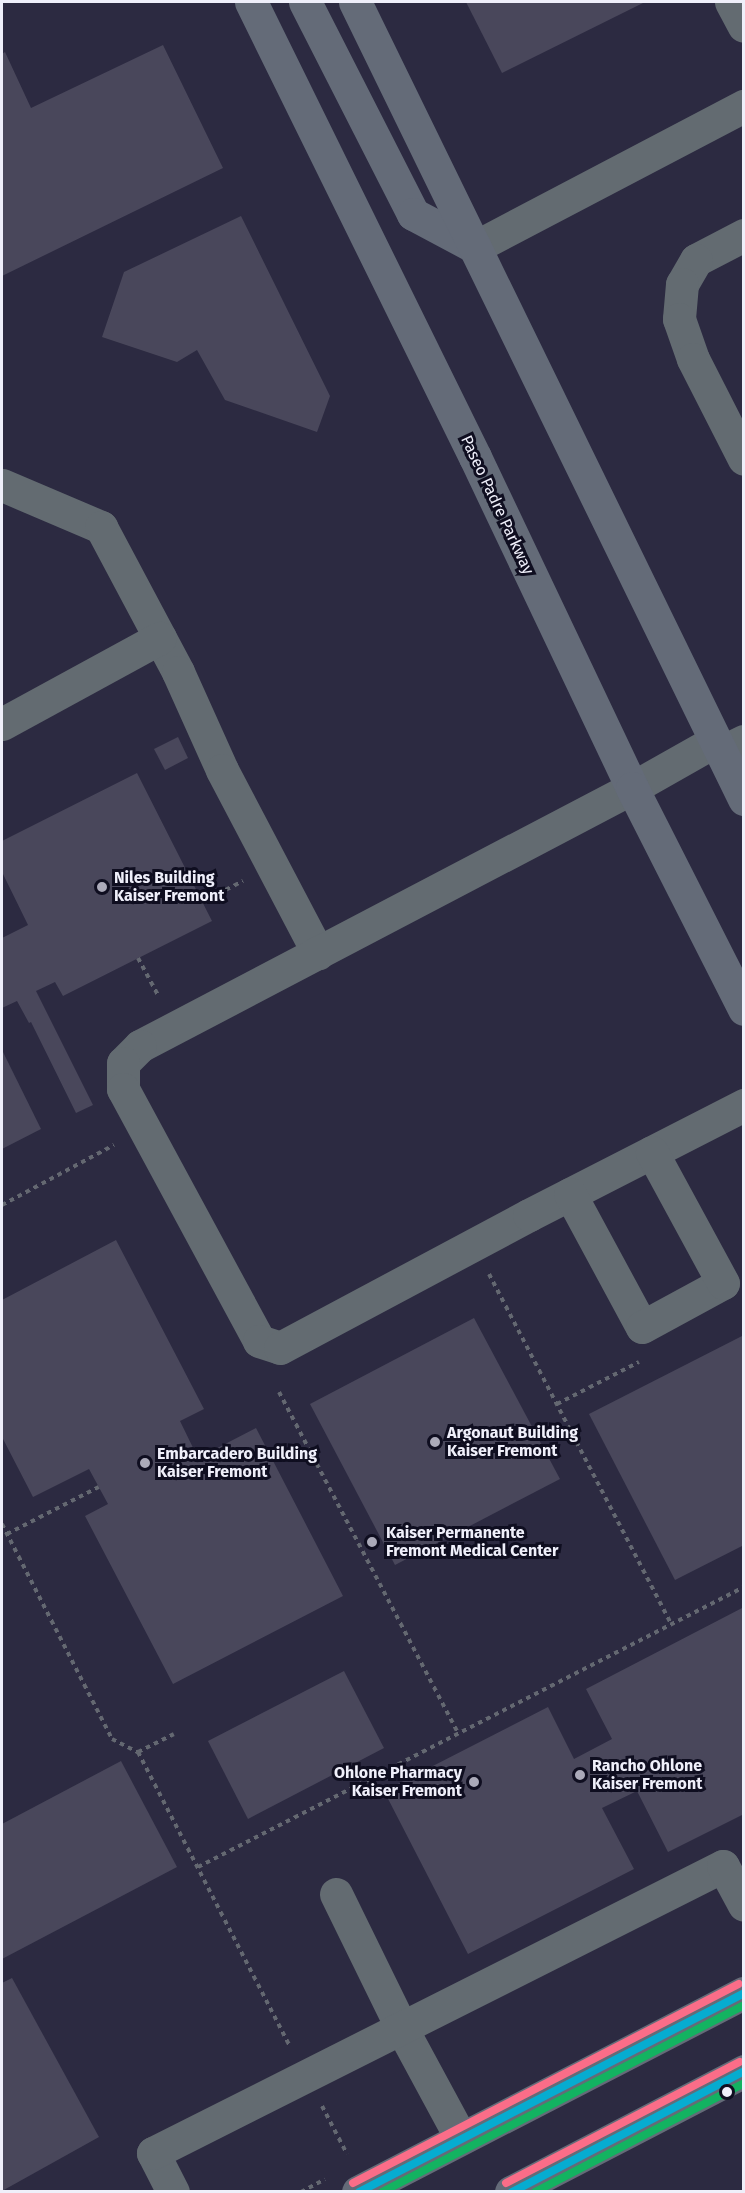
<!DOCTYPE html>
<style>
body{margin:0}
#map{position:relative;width:745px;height:2193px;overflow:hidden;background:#2c2a41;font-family:"Fira Sans",sans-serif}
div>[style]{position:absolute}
.building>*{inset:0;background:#49475b}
.path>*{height:4px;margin-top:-2px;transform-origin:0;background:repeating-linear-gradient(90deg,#646871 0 4.5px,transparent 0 9px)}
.minor>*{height:33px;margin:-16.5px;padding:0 16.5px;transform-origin:16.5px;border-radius:16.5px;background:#636b71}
.major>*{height:33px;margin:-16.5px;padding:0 16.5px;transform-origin:16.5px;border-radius:16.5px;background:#646b78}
.bus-1>*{height:8px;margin:-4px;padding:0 4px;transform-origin:4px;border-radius:4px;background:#06acd0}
.bus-2>*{height:8px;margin:-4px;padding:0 4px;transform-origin:4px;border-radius:4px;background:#13b361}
.bus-3>*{height:8px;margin:-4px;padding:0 4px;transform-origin:4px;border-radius:4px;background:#fb6d88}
.dots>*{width:16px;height:16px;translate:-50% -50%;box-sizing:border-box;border:3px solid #0f0e20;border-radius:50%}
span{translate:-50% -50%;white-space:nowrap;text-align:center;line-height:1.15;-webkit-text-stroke:6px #0f0e20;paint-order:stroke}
.street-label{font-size:16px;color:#efeffa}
.poi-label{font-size:16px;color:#efeffa;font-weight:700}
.left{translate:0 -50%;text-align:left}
.right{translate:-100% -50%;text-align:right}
.frame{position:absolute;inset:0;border:3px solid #efeffa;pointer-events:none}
</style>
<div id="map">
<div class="building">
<i style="clip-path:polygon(466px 2px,645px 2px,502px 73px)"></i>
<i style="clip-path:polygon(163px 45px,223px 168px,2px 276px,2px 54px,5px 52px,31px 108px)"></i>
<i style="clip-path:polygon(241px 216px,330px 396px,317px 432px,225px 400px,197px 350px,177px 362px,102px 337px,124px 272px)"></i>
<i style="clip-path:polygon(178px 737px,188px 758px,165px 770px,154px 749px)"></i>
<i style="clip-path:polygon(137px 773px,212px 921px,63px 996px,55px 982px,36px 991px,93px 1105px,76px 1113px,31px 1022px,29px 1023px,17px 1001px,2px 1008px,2px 938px,28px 925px,2px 872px,2px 841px)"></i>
<i style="clip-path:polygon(2px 1050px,41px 1129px,2px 1149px)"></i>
<i style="clip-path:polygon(116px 1240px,204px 1409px,180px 1421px,198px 1458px,256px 1428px,343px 1596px,173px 1684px,85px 1516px,108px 1504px,89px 1469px,33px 1497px,2px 1437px,2px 1300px)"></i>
<i style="clip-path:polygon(474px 1318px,560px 1479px,395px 1565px,310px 1404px)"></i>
<i style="clip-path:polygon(744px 1335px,744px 1545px,675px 1580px,589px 1414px)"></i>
<i style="clip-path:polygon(744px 1607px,744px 1814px,668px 1852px,637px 1791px,602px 1808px,634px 1869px,468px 1954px,384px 1791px,548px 1707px,574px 1759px,612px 1739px,586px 1689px)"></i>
<i style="clip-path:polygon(344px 1671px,384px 1748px,248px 1819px,208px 1741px)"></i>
<i style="clip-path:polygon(121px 1761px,177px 1867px,2px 1959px,2px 1824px)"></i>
<i style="clip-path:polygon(12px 1978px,99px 2137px,2px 2191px,2px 1983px)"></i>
</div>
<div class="path">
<i style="left:202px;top:902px;width:46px;rotate:-27.1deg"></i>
<i style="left:138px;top:958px;width:44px;rotate:61.7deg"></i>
<i style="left:2px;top:1205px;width:127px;rotate:-28.2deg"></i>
<i style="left:489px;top:1274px;width:394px;rotate:62.5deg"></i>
<i style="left:279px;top:1392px;width:385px;rotate:62.3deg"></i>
<i style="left:557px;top:1404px;width:92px;rotate:-27.1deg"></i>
<i style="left:2px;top:1524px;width:242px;rotate:62.9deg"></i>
<i style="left:112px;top:1739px;width:29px;rotate:27deg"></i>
<i style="left:138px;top:1752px;width:40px;rotate:-26.6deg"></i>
<i style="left:7px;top:1534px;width:103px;rotate:-27.1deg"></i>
<i style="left:138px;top:1752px;width:331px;rotate:62.7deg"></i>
<i style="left:198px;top:1867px;width:614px;rotate:-27.15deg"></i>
<i style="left:322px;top:2106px;width:54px;rotate:62.5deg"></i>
<i style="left:301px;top:2192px;width:27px;rotate:-28deg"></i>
</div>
<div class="minor">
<i style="left:731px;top:2px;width:27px;rotate:62deg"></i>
<i style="left:744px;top:235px;width:54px;rotate:152.5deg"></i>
<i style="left:696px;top:260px;width:28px;rotate:120deg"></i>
<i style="left:682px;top:284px;width:35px;rotate:95deg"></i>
<i style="left:679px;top:319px;width:42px;rotate:70.7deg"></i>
<i style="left:693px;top:359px;width:112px;rotate:63deg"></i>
<i style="left:475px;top:247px;width:304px;rotate:-27.7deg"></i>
<i style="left:2px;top:485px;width:108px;rotate:23deg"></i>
<i style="left:101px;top:527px;width:164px;rotate:62deg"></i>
<i style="left:178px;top:672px;width:107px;rotate:65.8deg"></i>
<i style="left:222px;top:770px;width:207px;rotate:62.3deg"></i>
<i style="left:2px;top:724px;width:180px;rotate:-28.6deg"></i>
<i style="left:715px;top:741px;width:95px;rotate:150.5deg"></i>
<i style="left:632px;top:788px;width:556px;rotate:152.33deg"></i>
<i style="left:140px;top:1046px;width:24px;rotate:135deg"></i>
<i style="left:123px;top:1063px;width:26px;rotate:90deg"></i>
<i style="left:123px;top:1089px;width:286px;rotate:61.6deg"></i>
<i style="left:259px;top:1341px;width:22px;rotate:18deg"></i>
<i style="left:280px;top:1348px;width:282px;rotate:-28.1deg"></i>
<i style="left:529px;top:1215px;width:242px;rotate:-27.1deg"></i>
<i style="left:721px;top:752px;width:25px;rotate:-26deg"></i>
<i style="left:570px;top:1194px;width:151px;rotate:61.6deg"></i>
<i style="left:642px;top:1327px;width:92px;rotate:-28.5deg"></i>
<i style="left:723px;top:1283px;width:149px;rotate:-118.5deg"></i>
<i style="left:336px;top:1894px;width:150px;rotate:63.9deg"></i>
<i style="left:402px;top:2029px;width:124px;rotate:61.6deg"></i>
<i style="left:173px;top:2192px;width:44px;rotate:-117.1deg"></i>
<i style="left:153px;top:2153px;width:638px;rotate:-26.73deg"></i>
<i style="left:723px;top:1866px;width:44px;rotate:61.7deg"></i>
</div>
<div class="major">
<i style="left:251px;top:2px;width:507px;rotate:63.79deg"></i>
<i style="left:475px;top:457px;width:366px;rotate:64.6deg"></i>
<i style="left:632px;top:788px;width:248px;rotate:63.1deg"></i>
<i style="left:305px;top:2px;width:238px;rotate:63deg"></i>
<i style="left:413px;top:214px;width:70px;rotate:28deg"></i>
<i style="left:355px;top:2px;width:887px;rotate:63.98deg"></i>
<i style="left:358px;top:2192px;width:434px;rotate:-27.3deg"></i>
<i style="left:511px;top:2192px;width:263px;rotate:-27.4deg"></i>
</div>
<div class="bus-1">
<i style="left:359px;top:2192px;width:433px;rotate:-27.3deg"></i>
<i style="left:512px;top:2192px;width:262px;rotate:-27.5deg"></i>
</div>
<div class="bus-2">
<i style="left:382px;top:2192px;width:407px;rotate:-27.3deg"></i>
<i style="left:535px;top:2192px;width:236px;rotate:-27.5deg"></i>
</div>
<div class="bus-3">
<i style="left:353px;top:2183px;width:434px;rotate:-27.3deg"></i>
<i style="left:506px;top:2183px;width:263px;rotate:-27.4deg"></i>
</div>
<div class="dots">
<i style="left:102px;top:887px;background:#abaab9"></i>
<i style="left:435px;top:1442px;background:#abaab9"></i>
<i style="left:145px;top:1463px;background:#abaab9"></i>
<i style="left:372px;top:1542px;background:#abaab9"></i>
<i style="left:580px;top:1775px;background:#abaab9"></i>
<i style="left:474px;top:1782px;background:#abaab9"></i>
<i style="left:727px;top:2092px;background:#efeffa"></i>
</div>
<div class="street-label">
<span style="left:497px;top:505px;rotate:65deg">Paseo Padre Parkway</span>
</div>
<div class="poi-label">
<span class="left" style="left:114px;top:887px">Niles Building<br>Kaiser Fremont</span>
<span class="left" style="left:447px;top:1442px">Argonaut Building<br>Kaiser Fremont</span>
<span class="left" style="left:157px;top:1463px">Embarcadero Building<br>Kaiser Fremont</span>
<span class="left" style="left:386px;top:1542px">Kaiser Permanente<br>Fremont Medical Center</span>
<span class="left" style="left:592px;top:1775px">Rancho Ohlone<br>Kaiser Fremont</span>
<span class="right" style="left:462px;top:1782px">Ohlone Pharmacy<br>Kaiser Fremont</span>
</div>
<div class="frame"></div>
</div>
